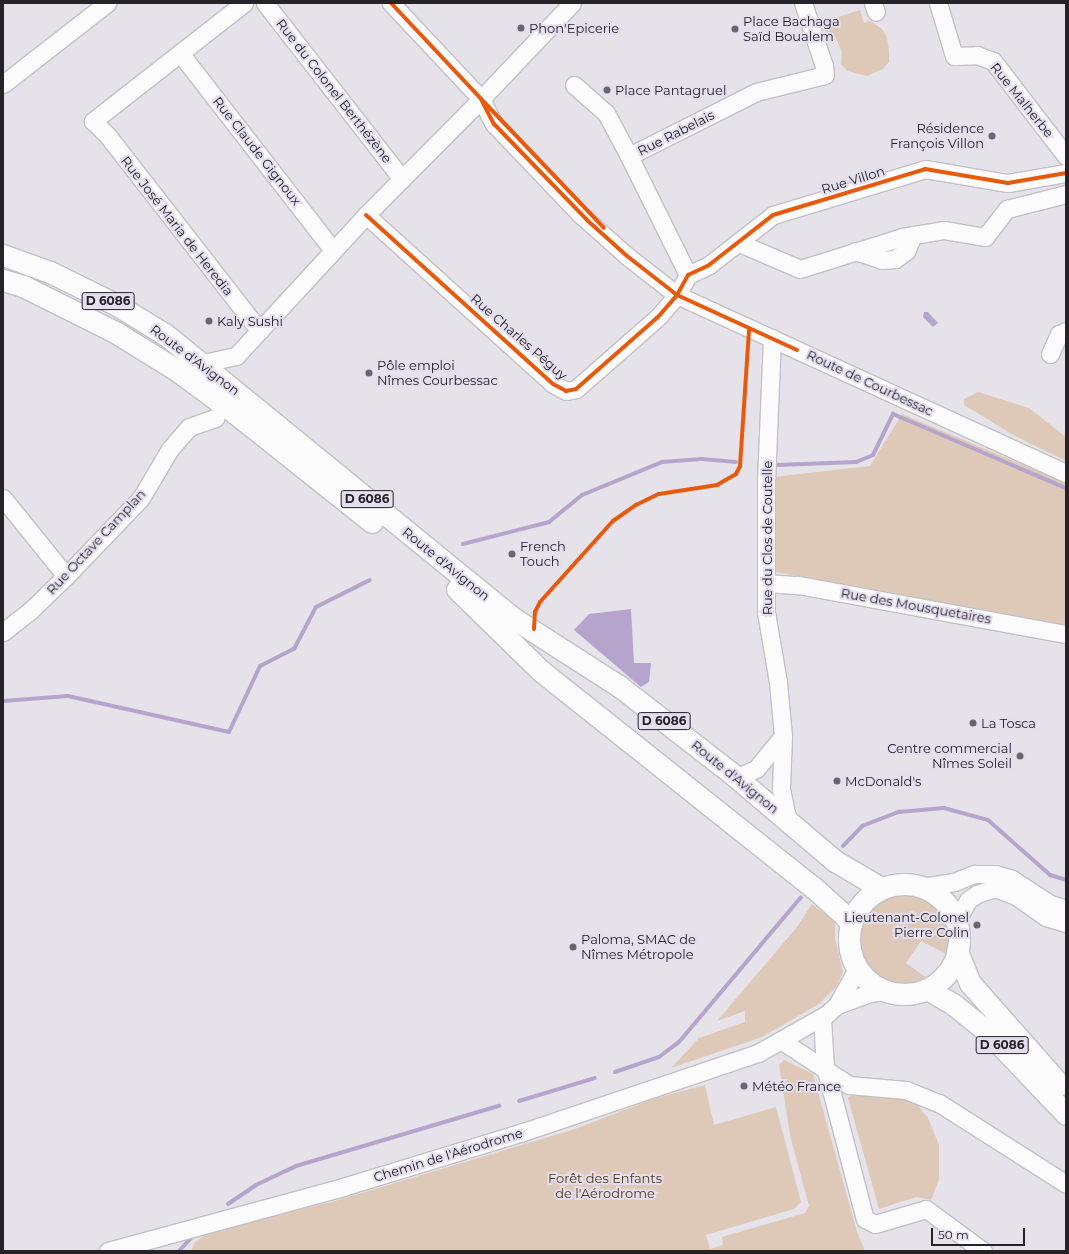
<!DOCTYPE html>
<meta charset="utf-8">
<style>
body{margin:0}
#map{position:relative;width:1069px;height:1254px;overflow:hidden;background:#e5e2ea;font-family:Montserrat,sans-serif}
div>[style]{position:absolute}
.green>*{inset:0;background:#dec9b8}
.water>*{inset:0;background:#b5a5cc}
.stream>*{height:4px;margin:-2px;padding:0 2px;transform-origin:2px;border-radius:2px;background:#b5a5cc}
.roads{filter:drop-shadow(1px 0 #c2c0c6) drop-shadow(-1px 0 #c2c0c6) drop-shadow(0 1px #c2c0c6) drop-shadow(0 -1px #c2c0c6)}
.minor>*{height:17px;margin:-8.5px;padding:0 8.5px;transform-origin:8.5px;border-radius:8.5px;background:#fbfbfc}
.major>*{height:21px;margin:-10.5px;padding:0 10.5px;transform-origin:10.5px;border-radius:10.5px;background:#fbfbfc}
.major>.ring{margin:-10.5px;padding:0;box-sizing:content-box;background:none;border:21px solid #fbfbfc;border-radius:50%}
.cycleway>*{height:4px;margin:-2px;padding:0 2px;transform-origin:2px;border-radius:2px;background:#e8590c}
.dots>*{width:11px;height:11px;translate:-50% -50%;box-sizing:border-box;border:2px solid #e4deee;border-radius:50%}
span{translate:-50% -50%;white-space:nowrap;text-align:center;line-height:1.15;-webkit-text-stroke:4px #e4deee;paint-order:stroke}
.shield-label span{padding:1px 3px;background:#e4deee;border:1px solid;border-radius:3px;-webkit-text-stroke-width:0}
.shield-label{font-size:12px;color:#252228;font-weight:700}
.poi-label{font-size:13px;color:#252228}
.left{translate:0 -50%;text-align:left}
.right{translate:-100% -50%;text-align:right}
.street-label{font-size:13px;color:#252228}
.park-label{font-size:13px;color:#553612}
.frame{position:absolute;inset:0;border:4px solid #252228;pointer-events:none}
.scale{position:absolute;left:931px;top:1228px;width:94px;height:18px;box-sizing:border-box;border:2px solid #252228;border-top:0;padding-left:5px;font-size:12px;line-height:14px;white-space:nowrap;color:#252228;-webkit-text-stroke:3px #e4deee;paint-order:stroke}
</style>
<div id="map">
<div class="green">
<i style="clip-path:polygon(860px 10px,864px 23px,870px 21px,882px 29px,887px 38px,889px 51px,889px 62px,883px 69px,867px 76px,847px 71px,841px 64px,842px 52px,834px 34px,827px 36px,823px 22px)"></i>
<i style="clip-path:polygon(978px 392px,1029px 408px,1066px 437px,1066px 461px,1015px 436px,964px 405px,964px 399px)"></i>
<i style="clip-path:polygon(902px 414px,1066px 483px,1066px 628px,776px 572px,773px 477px,870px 466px)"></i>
<i style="clip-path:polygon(902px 894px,917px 896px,930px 902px,940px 913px,947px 926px,949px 940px,946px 954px,921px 941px,906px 963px,927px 978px,913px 984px,898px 984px,883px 980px,871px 971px,862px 958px,859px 943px,860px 928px,866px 914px,876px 904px,888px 897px)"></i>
<i style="clip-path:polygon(812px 904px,835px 922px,835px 938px,843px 972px,837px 986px,819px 1004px,762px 1037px,671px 1068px,699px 1038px,745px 1022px,745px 1011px,717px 1021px,797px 927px)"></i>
<i style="clip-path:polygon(784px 1060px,813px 1074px,857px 1232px,865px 1251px,191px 1251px,195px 1242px,220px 1225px,328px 1203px,575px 1129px,653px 1099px,705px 1085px,714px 1125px,776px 1107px,801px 1202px,794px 1209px,706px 1235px,710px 1249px,723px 1245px,722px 1237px,805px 1213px,809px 1206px,790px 1135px,779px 1065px)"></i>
<i style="clip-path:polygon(853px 1094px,910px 1096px,928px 1118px,939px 1145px,939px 1179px,931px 1200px,916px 1197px,879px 1209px,848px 1098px)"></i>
</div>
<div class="water">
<i style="clip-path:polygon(924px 312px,928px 312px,938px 323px,933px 327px,923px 317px)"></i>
<i style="clip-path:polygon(631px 609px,634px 663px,651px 663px,649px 682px,641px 687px,574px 630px,589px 614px)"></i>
</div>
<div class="stream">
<i style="left:776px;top:465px;width:80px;rotate:-2.1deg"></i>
<i style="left:856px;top:462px;width:18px;rotate:-22deg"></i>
<i style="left:873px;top:455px;width:46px;rotate:-64deg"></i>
<i style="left:893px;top:414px;width:188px;rotate:23.2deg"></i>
<i style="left:463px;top:544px;width:89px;rotate:-14.3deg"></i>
<i style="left:549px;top:522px;width:43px;rotate:-39.3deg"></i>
<i style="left:582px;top:495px;width:87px;rotate:-22.4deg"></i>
<i style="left:662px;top:462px;width:40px;rotate:-4.3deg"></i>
<i style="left:702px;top:459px;width:34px;rotate:5deg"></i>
<i style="left:3px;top:701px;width:65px;rotate:-4.4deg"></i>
<i style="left:68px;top:696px;width:165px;rotate:12.6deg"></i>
<i style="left:229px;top:732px;width:73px;rotate:-64.8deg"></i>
<i style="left:260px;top:666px;width:38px;rotate:-27deg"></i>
<i style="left:294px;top:649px;width:47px;rotate:-62.4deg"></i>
<i style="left:316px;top:607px;width:60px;rotate:-26.6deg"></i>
<i style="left:843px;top:846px;width:28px;rotate:-46deg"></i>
<i style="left:862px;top:826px;width:40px;rotate:-21deg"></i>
<i style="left:899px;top:812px;width:45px;rotate:-5.1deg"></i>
<i style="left:944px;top:808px;width:46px;rotate:15.3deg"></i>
<i style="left:988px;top:820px;width:83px;rotate:41.6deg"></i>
<i style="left:1050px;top:875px;width:17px;rotate:17deg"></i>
<i style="left:615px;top:1072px;width:46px;rotate:-18.8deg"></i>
<i style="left:659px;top:1057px;width:25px;rotate:-37deg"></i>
<i style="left:679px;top:1042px;width:189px;rotate:-49.9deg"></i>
<i style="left:519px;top:1101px;width:79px;rotate:-16.8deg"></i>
<i style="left:228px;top:1204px;width:34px;rotate:-34deg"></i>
<i style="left:256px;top:1185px;width:44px;rotate:-25.4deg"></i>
<i style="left:296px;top:1166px;width:212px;rotate:-16.5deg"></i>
<i style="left:179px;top:1251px;width:25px;rotate:-47deg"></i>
</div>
<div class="roads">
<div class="minor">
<i style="left:244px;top:3px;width:192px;rotate:142deg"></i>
<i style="left:93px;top:121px;width:21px;rotate:45deg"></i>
<i style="left:108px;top:136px;width:247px;rotate:52.1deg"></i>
<i style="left:265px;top:3px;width:223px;rotate:52.1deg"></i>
<i style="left:391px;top:3px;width:132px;rotate:46.8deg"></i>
<i style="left:481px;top:99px;width:28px;rotate:63deg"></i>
<i style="left:494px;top:124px;width:126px;rotate:46.3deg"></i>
<i style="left:581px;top:215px;width:62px;rotate:41.7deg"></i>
<i style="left:627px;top:256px;width:63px;rotate:38deg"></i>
<i style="left:677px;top:295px;width:428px;rotate:24.6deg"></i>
<i style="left:873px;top:3px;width:9px;rotate:72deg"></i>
<i style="left:938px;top:3px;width:55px;rotate:73.2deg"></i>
<i style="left:954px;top:56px;width:23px;rotate:-2deg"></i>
<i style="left:977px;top:55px;width:17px;rotate:21deg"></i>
<i style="left:993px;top:61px;width:120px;rotate:52.5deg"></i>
<i style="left:180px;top:53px;width:249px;rotate:52.2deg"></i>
<i style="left:3px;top:84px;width:132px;rotate:-37.9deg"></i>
<i style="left:574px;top:85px;width:43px;rotate:41.2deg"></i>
<i style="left:606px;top:113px;width:49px;rotate:61.9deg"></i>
<i style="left:366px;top:215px;width:252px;rotate:42.1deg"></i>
<i style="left:553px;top:384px;width:15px;rotate:28deg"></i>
<i style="left:566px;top:391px;width:10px;rotate:-11deg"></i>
<i style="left:576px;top:389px;width:109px;rotate:-41.3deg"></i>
<i style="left:658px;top:317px;width:29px;rotate:-49deg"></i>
<i style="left:677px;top:295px;width:23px;rotate:-61deg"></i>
<i style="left:688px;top:275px;width:23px;rotate:-25deg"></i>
<i style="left:709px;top:265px;width:81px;rotate:-38deg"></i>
<i style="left:773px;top:215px;width:159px;rotate:-16.8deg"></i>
<i style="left:925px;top:169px;width:84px;rotate:9.6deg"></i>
<i style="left:1008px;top:183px;width:59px;rotate:-9.8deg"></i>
<i style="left:739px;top:243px;width:66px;rotate:23.1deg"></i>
<i style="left:800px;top:269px;width:107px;rotate:-17.4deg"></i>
<i style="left:902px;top:237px;width:43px;rotate:-9.5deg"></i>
<i style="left:944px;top:230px;width:42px;rotate:9.7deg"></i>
<i style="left:985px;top:237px;width:36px;rotate:-52deg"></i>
<i style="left:1007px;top:209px;width:61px;rotate:-14.3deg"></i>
<i style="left:855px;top:251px;width:28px;rotate:18deg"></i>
<i style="left:882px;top:260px;width:13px;rotate:-4deg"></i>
<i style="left:895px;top:259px;width:14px;rotate:-36deg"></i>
<i style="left:906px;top:251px;width:17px;rotate:-66deg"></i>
<i style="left:688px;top:275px;width:133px;rotate:-116.4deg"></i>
<i style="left:629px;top:156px;width:142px;rotate:-26.7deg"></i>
<i style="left:756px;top:92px;width:71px;rotate:-13.8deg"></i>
<i style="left:825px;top:75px;width:9px;rotate:-96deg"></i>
<i style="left:824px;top:66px;width:66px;rotate:-108.4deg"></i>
<i style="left:772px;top:338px;width:143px;rotate:92.4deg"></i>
<i style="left:766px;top:481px;width:131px;rotate:90deg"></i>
<i style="left:766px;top:612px;width:71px;rotate:80.3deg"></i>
<i style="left:778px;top:682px;width:54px;rotate:84.7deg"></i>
<i style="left:783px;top:736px;width:53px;rotate:92.2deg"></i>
<i style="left:781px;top:789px;width:33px;rotate:78deg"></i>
<i style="left:1050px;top:354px;width:22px;rotate:-66deg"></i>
<i style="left:1059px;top:334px;width:8px;rotate:-23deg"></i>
<i style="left:203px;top:363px;width:34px;rotate:-12deg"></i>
<i style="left:236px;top:356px;width:192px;rotate:-47.3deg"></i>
<i style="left:366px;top:215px;width:163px;rotate:-45.2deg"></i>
<i style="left:481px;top:99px;width:132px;rotate:-46.5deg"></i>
<i style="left:3px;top:498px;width:100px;rotate:51.1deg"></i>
<i style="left:766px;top:583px;width:32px;rotate:4deg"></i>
<i style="left:798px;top:585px;width:272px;rotate:10.4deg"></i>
<i style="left:3px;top:632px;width:34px;rotate:-38deg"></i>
<i style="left:30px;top:611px;width:50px;rotate:-44.2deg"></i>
<i style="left:66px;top:576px;width:108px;rotate:-46.1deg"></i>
<i style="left:141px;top:498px;width:57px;rotate:-59.4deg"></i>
<i style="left:170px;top:449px;width:29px;rotate:-49deg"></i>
<i style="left:189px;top:427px;width:28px;rotate:-19deg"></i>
<i style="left:737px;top:777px;width:21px;rotate:-23deg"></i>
<i style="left:756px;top:769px;width:43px;rotate:-50.7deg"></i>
<i style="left:922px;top:887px;width:32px;rotate:-9deg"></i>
<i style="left:954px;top:882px;width:22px;rotate:-22deg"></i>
<i style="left:974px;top:874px;width:21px"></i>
<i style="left:995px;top:874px;width:18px;rotate:16deg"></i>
<i style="left:1012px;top:879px;width:45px;rotate:33.3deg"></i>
<i style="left:1050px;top:904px;width:17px;rotate:17deg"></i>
<i style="left:956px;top:922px;width:25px;rotate:-61deg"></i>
<i style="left:968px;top:900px;width:11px;rotate:-34deg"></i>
<i style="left:977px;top:894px;width:19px;rotate:-18deg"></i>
<i style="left:995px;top:888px;width:22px;rotate:21deg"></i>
<i style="left:1016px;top:896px;width:37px;rotate:35deg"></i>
<i style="left:1046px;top:917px;width:21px;rotate:17deg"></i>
<i style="left:837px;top:1005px;width:35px;rotate:-20deg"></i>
<i style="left:870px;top:993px;width:15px;rotate:-8deg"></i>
<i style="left:822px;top:1018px;width:49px;rotate:86.5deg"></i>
<i style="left:825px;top:1067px;width:157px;rotate:75.3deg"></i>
<i style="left:865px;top:1219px;width:11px;rotate:27deg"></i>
<i style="left:875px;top:1224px;width:53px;rotate:-16.4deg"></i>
<i style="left:926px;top:1209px;width:71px;rotate:36.4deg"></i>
<i style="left:782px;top:1041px;width:80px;rotate:33.3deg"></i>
<i style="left:849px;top:1085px;width:57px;rotate:5deg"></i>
<i style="left:906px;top:1090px;width:35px;rotate:22deg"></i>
<i style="left:939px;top:1103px;width:151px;rotate:32.5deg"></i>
<i style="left:108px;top:1251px;width:244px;rotate:-15.2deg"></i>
<i style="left:343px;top:1187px;width:188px;rotate:-17deg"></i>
<i style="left:523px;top:1132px;width:248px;rotate:-18.6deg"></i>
<i style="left:758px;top:1053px;width:79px;rotate:-29.5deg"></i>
<i style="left:827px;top:1014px;width:13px;rotate:-42deg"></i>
<i style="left:837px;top:1005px;width:41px;rotate:-60.9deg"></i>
</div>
<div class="major">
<i style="left:3px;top:255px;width:50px;rotate:19.9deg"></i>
<i style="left:50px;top:272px;width:75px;rotate:26.2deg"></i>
<i style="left:117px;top:305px;width:57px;rotate:31.5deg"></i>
<i style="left:166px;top:335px;width:448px;rotate:39.2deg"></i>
<i style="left:513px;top:618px;width:126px;rotate:32.7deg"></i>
<i style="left:619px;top:686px;width:140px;rotate:37.8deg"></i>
<i style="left:730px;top:772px;width:138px;rotate:40.3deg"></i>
<i style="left:835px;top:861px;width:53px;rotate:30.4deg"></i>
<i style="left:3px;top:280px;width:21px;rotate:17deg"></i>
<i style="left:23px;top:286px;width:103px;rotate:26.6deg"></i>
<i style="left:115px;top:332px;width:70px;rotate:31.7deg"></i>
<i style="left:175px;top:369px;width:74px;rotate:36.3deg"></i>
<i style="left:235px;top:413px;width:175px;rotate:38.5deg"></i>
<i style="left:457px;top:589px;width:117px;rotate:44.3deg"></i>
<i style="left:541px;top:671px;width:349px;rotate:38.5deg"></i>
<i style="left:814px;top:888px;width:42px;rotate:42.1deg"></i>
<i style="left:845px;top:916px;width:10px;rotate:53deg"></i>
<i class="ring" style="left:849px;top:884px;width:89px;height:89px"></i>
<i style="left:957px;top:951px;width:35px;rotate:68deg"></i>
<i style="left:970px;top:983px;width:135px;rotate:48.6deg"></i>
<i style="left:927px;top:989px;width:30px;rotate:30deg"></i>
<i style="left:953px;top:1004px;width:48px;rotate:39deg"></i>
<i style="left:990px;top:1034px;width:110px;rotate:46.5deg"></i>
</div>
</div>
<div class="cycleway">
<i style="left:391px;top:3px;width:132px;rotate:46.8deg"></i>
<i style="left:481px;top:99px;width:28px;rotate:63deg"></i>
<i style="left:494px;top:124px;width:135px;rotate:45.9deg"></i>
<i style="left:588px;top:221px;width:52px;rotate:41.9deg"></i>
<i style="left:627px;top:256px;width:63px;rotate:38deg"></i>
<i style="left:677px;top:295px;width:132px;rotate:24.6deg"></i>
<i style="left:483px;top:101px;width:175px;rotate:46.4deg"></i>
<i style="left:366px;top:215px;width:252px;rotate:42.1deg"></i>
<i style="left:553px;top:384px;width:15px;rotate:28deg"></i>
<i style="left:566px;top:391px;width:10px;rotate:-11deg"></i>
<i style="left:576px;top:389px;width:109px;rotate:-41.3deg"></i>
<i style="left:658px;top:317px;width:29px;rotate:-49deg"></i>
<i style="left:677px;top:295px;width:23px;rotate:-61deg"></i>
<i style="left:688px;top:275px;width:23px;rotate:-25deg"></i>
<i style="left:709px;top:265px;width:81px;rotate:-38deg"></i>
<i style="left:773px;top:215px;width:159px;rotate:-16.8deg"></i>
<i style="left:925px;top:169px;width:84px;rotate:9.6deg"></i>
<i style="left:1008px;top:183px;width:59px;rotate:-9.8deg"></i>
<i style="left:534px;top:629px;width:17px;rotate:-87deg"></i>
<i style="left:535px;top:612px;width:11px;rotate:-63deg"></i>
<i style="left:540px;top:602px;width:109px;rotate:-48deg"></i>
<i style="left:613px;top:521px;width:28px;rotate:-35deg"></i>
<i style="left:636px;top:505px;width:25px;rotate:-26deg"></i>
<i style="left:659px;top:494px;width:59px;rotate:-8.8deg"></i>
<i style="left:717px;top:485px;width:22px;rotate:-30deg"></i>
<i style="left:736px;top:474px;width:9px;rotate:-63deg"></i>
<i style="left:740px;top:466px;width:137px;rotate:-86.2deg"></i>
</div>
<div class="dots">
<i style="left:521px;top:28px;background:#68656c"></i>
<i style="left:735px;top:29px;background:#68656c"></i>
<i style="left:607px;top:90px;background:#68656c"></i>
<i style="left:992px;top:136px;background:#68656c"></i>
<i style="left:209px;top:321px;background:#68656c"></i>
<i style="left:369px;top:373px;background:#68656c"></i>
<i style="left:512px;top:554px;background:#68656c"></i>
<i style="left:973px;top:723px;background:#68656c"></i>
<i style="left:1020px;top:756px;background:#68656c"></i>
<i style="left:837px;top:781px;background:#68656c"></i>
<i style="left:977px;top:925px;background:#68656c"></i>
<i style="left:573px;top:947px;background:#68656c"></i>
<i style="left:744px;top:1086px;background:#68656c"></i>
</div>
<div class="shield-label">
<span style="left:108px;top:301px">D 6086</span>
<span style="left:367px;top:499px">D 6086</span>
<span style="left:664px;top:721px">D 6086</span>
<span style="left:1002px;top:1045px">D 6086</span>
</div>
<div class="poi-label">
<span class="left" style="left:743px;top:29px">Place Bachaga<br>Saïd Boualem</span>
<span class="left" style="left:529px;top:28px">Phon'Epicerie</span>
<span class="left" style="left:615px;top:90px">Place Pantagruel</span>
<span class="right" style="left:984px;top:136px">Résidence<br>François Villon</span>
<span class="left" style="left:217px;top:321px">Kaly Sushi</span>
<span class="left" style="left:377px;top:373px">Pôle emploi<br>Nîmes Courbessac</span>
<span class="left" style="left:520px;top:554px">French<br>Touch</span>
<span class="left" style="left:981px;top:723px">La Tosca</span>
<span class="right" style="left:1012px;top:756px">Centre commercial<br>Nîmes Soleil</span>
<span class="left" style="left:845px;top:781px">McDonald's</span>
<span class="right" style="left:969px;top:925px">Lieutenant-Colonel<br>Pierre Colin</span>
<span class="left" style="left:581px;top:947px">Paloma, SMAC de<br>Nîmes Métropole</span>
<span class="left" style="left:752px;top:1086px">Météo France</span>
</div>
<div class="street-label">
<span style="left:334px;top:91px;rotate:52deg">Rue du Colonel Berthézène</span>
<span style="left:1022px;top:100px;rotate:51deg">Rue Malherbe</span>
<span style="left:676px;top:133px;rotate:-27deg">Rue Rabelais</span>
<span style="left:257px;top:151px;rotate:52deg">Rue Claude Gignoux</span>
<span style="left:853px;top:180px;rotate:-17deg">Rue Villon</span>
<span style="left:177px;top:226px;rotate:52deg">Rue José Maria de Heredia</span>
<span style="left:519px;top:337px;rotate:41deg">Rue Charles Péguy</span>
<span style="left:195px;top:360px;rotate:37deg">Route d'Avignon</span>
<span style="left:870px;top:383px;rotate:25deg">Route de Courbessac</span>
<span style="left:767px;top:538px;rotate:-90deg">Rue du Clos de Coutelle</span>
<span style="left:96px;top:542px;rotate:-47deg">Rue Octave Camplan</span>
<span style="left:446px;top:564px;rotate:39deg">Route d'Avignon</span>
<span style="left:916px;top:606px;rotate:10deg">Rue des Mousquetaires</span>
<span style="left:735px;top:777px;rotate:39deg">Route d'Avignon</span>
<span style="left:448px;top:1155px;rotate:-17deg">Chemin de l'Aérodrome</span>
</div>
<div class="park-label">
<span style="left:605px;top:1186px">Forêt des Enfants<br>de l'Aérodrome</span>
</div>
<div class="frame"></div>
<div class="scale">50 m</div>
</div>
